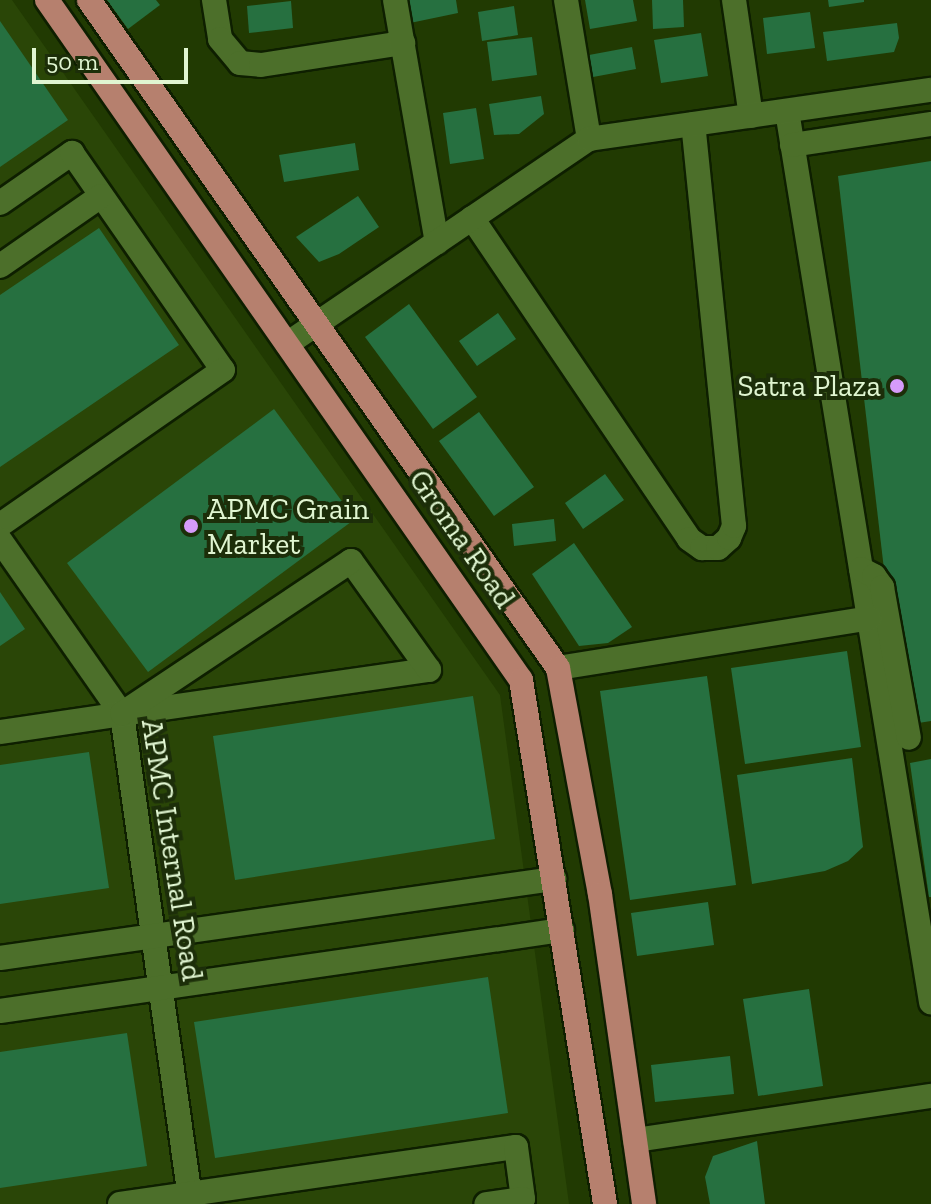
<!DOCTYPE html>
<style>
body{margin:0}
#map{position:relative;width:931px;height:1204px;overflow:hidden;background:#213a02;font-family:"Zilla Slab",serif}
div>[style]{position:absolute}
.built>*{inset:0;background:#2a4607}
.building>*{inset:0;background:#267040}
.roads{filter:drop-shadow(2px 0 #0e1f00) drop-shadow(-2px 0 #0e1f00) drop-shadow(0 2px #0e1f00) drop-shadow(0 -2px #0e1f00)}
.minor>*{height:24px;margin:-12px;padding:0 12px;transform-origin:12px;border-radius:12px;background:#4c6f2a}
.major>*{height:24px;margin:-12px;padding:0 12px;transform-origin:12px;border-radius:12px;background:#b6806e}
.dots>*{width:22px;height:22px;translate:-50% -50%;box-sizing:border-box;border:4px solid #1c2e09;border-radius:50%}
span{translate:-50% -50%;white-space:nowrap;text-align:center;line-height:1.15;-webkit-text-stroke:8px #1c2e09;paint-order:stroke}
.poi-label{font-size:30px;color:#e0f5d1}
.right{translate:-100% -50%;text-align:right}
.left{translate:0 -50%;text-align:left}
.street-label{font-size:30px;color:#e0f5d1}
.scale{position:absolute;left:32px;top:48px;width:156px;height:36px;box-sizing:border-box;border:4px solid #e0f5d1;border-top:0;padding-left:10px;font-size:24px;line-height:28px;white-space:nowrap;color:#e0f5d1;-webkit-text-stroke:6px #1c2e09;paint-order:stroke}
</style>
<div id="map">
<div class="built">
<i style="clip-path:polygon(0 0,12px 0,500px 695px,569px 1204px,0 1204px)"></i>
</div>
<div class="building">
<i style="clip-path:polygon(107px 0,156px 0,160px 5px,128px 29px)"></i>
<i style="clip-path:polygon(406px 0,456px 0,458px 13px,410px 23px)"></i>
<i style="clip-path:polygon(585px 0,633px 0,637px 21px,590px 29px)"></i>
<i style="clip-path:polygon(652px 0,683px 0,684px 27px,653px 29px)"></i>
<i style="clip-path:polygon(828px 0,864px 0,864px 2px,829px 7px)"></i>
<i style="clip-path:polygon(291px 1px,293px 28px,249px 33px,247px 6px)"></i>
<i style="clip-path:polygon(514px 6px,518px 35px,482px 41px,478px 12px)"></i>
<i style="clip-path:polygon(810px 12px,815px 48px,767px 54px,763px 18px)"></i>
<i style="clip-path:polygon(0 21px,68px 120px,0 167px)"></i>
<i style="clip-path:polygon(897px 23px,899px 38px,894px 52px,827px 61px,823px 32px)"></i>
<i style="clip-path:polygon(701px 33px,708px 76px,661px 83px,654px 40px)"></i>
<i style="clip-path:polygon(532px 37px,537px 75px,492px 81px,487px 42px)"></i>
<i style="clip-path:polygon(632px 47px,636px 69px,593px 77px,589px 55px)"></i>
<i style="clip-path:polygon(541px 96px,544px 114px,519px 134px,494px 135px,489px 104px)"></i>
<i style="clip-path:polygon(476px 108px,484px 159px,450px 164px,443px 113px)"></i>
<i style="clip-path:polygon(355px 143px,359px 170px,284px 182px,279px 155px)"></i>
<i style="clip-path:polygon(931px 161px,931px 721px,912px 724px,887px 595px,838px 176px)"></i>
<i style="clip-path:polygon(358px 196px,379px 227px,339px 254px,319px 262px,296px 237px)"></i>
<i style="clip-path:polygon(99px 228px,179px 345px,0 467px,0 295px)"></i>
<i style="clip-path:polygon(409px 304px,477px 397px,433px 429px,365px 337px)"></i>
<i style="clip-path:polygon(498px 313px,516px 339px,477px 366px,459px 341px)"></i>
<i style="clip-path:polygon(274px 409px,355px 519px,148px 672px,67px 563px)"></i>
<i style="clip-path:polygon(479px 412px,534px 487px,494px 516px,439px 441px)"></i>
<i style="clip-path:polygon(605px 474px,624px 500px,583px 529px,565px 503px)"></i>
<i style="clip-path:polygon(554px 519px,556px 541px,514px 546px,512px 524px)"></i>
<i style="clip-path:polygon(574px 543px,632px 627px,608px 643px,579px 646px,532px 574px)"></i>
<i style="clip-path:polygon(0 592px,25px 629px,0 646px)"></i>
<i style="clip-path:polygon(847px 651px,861px 747px,745px 764px,731px 668px)"></i>
<i style="clip-path:polygon(707px 676px,736px 885px,630px 900px,600px 691px)"></i>
<i style="clip-path:polygon(473px 696px,495px 839px,235px 880px,213px 736px)"></i>
<i style="clip-path:polygon(89px 752px,109px 888px,0 904px,0 765px)"></i>
<i style="clip-path:polygon(852px 758px,863px 847px,848px 861px,825px 871px,752px 884px,737px 775px)"></i>
<i style="clip-path:polygon(931px 759px,931px 897px,929px 897px,910px 763px)"></i>
<i style="clip-path:polygon(708px 902px,714px 945px,637px 956px,631px 913px)"></i>
<i style="clip-path:polygon(488px 977px,508px 1113px,215px 1158px,194px 1022px)"></i>
<i style="clip-path:polygon(809px 989px,823px 1086px,758px 1096px,743px 999px)"></i>
<i style="clip-path:polygon(127px 1033px,147px 1166px,0 1188px,0 1052px)"></i>
<i style="clip-path:polygon(730px 1056px,734px 1094px,655px 1102px,651px 1065px)"></i>
<i style="clip-path:polygon(757px 1141px,765px 1204px,710px 1204px,705px 1177px,713px 1156px)"></i>
</div>
<div class="roads">
<div class="minor">
<i style="left:214px;top:0;width:39px;rotate:81deg"></i>
<i style="left:220px;top:39px;width:31px;rotate:50deg"></i>
<i style="left:240px;top:63px;width:21px;rotate:5deg"></i>
<i style="left:261px;top:65px;width:144px;rotate:-8.8deg"></i>
<i style="left:395px;top:0;width:246px;rotate:80.2deg"></i>
<i style="left:566px;top:0;width:141px;rotate:80.6deg"></i>
<i style="left:734px;top:0;width:117px;rotate:81.7deg"></i>
<i style="left:787px;top:111px;width:903px;rotate:80.82deg"></i>
<i style="left:792px;top:145px;width:141px;rotate:-8.6deg"></i>
<i style="left:0;top:203px;width:88px;rotate:-34.8deg"></i>
<i style="left:72px;top:153px;width:264px;rotate:55.2deg"></i>
<i style="left:223px;top:370px;width:272px;rotate:145.2deg"></i>
<i style="left:472px;top:218px;width:387px;rotate:55.9deg"></i>
<i style="left:689px;top:539px;width:16px;rotate:35deg"></i>
<i style="left:702px;top:548px;width:16px"></i>
<i style="left:718px;top:548px;width:15px;rotate:-42deg"></i>
<i style="left:729px;top:538px;width:13px;rotate:-67deg"></i>
<i style="left:734px;top:526px;width:404px;rotate:-95.8deg"></i>
<i style="left:0;top:266px;width:123px;rotate:-34.7deg"></i>
<i style="left:287px;top:344px;width:365px;rotate:-34.2deg"></i>
<i style="left:589px;top:139px;width:345px;rotate:-8.2deg"></i>
<i style="left:0;top:540px;width:213px;rotate:55deg"></i>
<i style="left:122px;top:714px;width:495px;rotate:82deg"></i>
<i style="left:861px;top:569px;width:15px;rotate:28deg"></i>
<i style="left:874px;top:576px;width:14px;rotate:54deg"></i>
<i style="left:882px;top:587px;width:153px;rotate:79.9deg"></i>
<i style="left:558px;top:668px;width:315px;rotate:-9.1deg"></i>
<i style="left:0;top:732px;width:123px;rotate:-8.4deg"></i>
<i style="left:122px;top:714px;width:310px;rotate:-8.2deg"></i>
<i style="left:429px;top:670px;width:134px;rotate:-125.6deg"></i>
<i style="left:351px;top:561px;width:275px;rotate:146.3deg"></i>
<i style="left:0;top:958px;width:560px;rotate:-8.12deg"></i>
<i style="left:0;top:1011px;width:568px;rotate:-8.2deg"></i>
<i style="left:635px;top:1140px;width:299px;rotate:-8.5deg"></i>
<i style="left:120px;top:1204px;width:400px;rotate:-8.2deg"></i>
<i style="left:516px;top:1147px;width:52px;rotate:82.3deg"></i>
<i style="left:523px;top:1199px;width:37px;rotate:172deg"></i>
</div>
<div class="major">
<i style="left:47px;top:0;width:829px;rotate:55.12deg"></i>
<i style="left:521px;top:680px;width:531px;rotate:80.89deg"></i>
<i style="left:89px;top:0;width:816px;rotate:54.93deg"></i>
<i style="left:558px;top:668px;width:230px;rotate:79.5deg"></i>
<i style="left:600px;top:894px;width:313px;rotate:81.9deg"></i>
</div>
</div>
<div class="dots">
<i style="left:897px;top:386px;background:#d69bfa"></i>
<i style="left:191px;top:526px;background:#d69bfa"></i>
</div>
<div class="poi-label">
<span class="right" style="left:881px;top:386px">Satra Plaza</span>
<span class="left" style="left:207px;top:526px">APMC Grain<br>Market</span>
</div>
<div class="street-label">
<span style="left:462px;top:539px;rotate:55deg">Groma Road</span>
<span style="left:172px;top:850px;rotate:81deg">APMC Internal Road</span>
</div>
<div class="scale">50 m</div>
</div>
